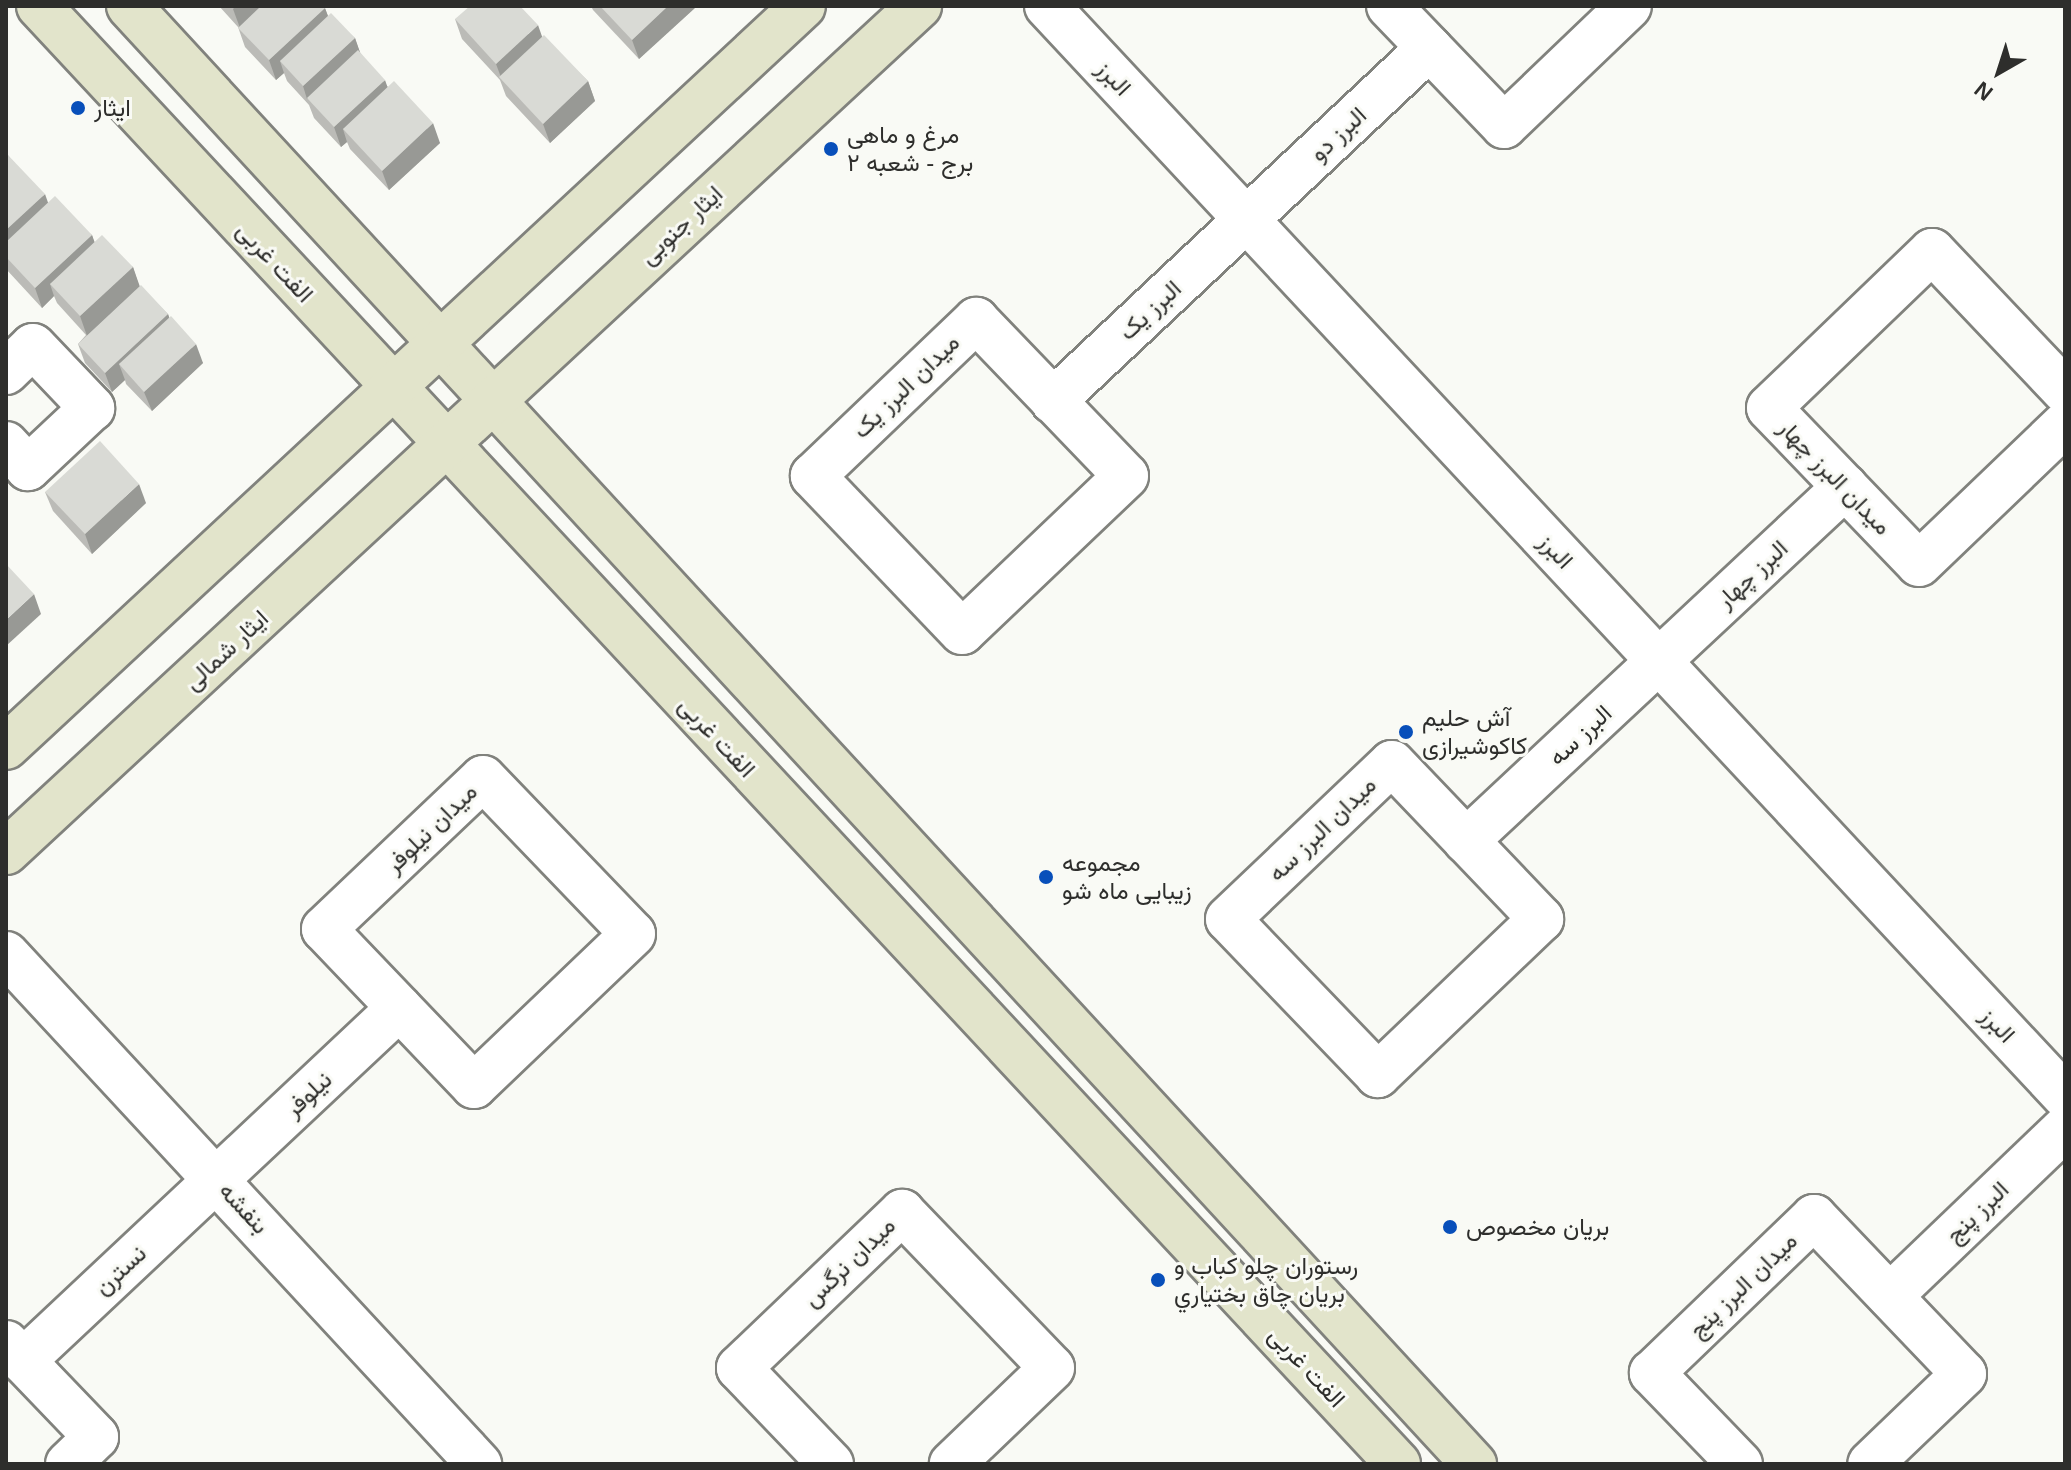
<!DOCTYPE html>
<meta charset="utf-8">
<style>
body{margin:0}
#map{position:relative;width:2071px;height:1470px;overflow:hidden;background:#f9faf5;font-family:Arial,Vazirmatn,sans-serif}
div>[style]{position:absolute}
.roads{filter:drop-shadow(2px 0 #81827d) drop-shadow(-2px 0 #81827d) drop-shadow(0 2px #81827d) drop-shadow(0 -2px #81827d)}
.minor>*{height:44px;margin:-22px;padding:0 22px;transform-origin:22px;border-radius:22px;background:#fff}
.secondary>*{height:44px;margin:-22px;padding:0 22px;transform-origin:22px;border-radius:22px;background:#e2e4cb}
.wall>*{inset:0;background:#bbbbb7}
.shaded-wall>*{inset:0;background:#989995}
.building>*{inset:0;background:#d9dad5}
.dots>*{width:22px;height:22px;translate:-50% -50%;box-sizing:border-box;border:4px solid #f9faf5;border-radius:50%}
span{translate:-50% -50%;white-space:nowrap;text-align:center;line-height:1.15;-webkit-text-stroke:6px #f9faf5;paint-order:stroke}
.street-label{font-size:24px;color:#2e2e2c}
.poi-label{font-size:24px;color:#2e2e2c}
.left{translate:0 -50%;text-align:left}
.frame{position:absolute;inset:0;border:8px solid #2e2e2c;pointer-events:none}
.north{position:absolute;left:1959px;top:32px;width:80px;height:80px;-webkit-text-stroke:6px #f9faf5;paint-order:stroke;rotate:219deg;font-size:22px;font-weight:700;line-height:32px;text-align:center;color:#2e2e2c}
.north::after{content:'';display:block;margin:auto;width:28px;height:36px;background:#2e2e2c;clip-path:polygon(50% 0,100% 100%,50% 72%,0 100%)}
</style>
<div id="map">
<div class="roads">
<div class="minor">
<i style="left:1047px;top:6px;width:1491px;rotate:46.96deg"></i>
<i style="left:1389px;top:6px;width:166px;rotate:46.2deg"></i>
<i style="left:1504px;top:126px;width:173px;rotate:-43.8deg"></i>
<i style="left:976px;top:320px;width:216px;rotate:46.1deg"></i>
<i style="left:1126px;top:476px;width:226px;rotate:136.4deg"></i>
<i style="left:962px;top:632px;width:216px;rotate:-133.7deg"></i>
<i style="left:813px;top:476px;width:226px;rotate:-43.7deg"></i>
<i style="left:6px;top:372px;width:37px;rotate:-44deg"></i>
<i style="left:33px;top:346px;width:86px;rotate:46.4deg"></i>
<i style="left:92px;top:408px;width:88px;rotate:136.8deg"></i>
<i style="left:28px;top:468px;width:33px;rotate:-133deg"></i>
<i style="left:2065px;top:391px;width:193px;rotate:-133.5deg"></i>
<i style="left:1932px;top:251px;width:226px;rotate:136.1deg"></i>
<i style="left:1769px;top:408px;width:216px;rotate:46.1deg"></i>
<i style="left:1919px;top:564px;width:202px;rotate:-43.8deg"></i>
<i style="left:1053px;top:401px;width:516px;rotate:-43.19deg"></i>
<i style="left:1392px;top:763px;width:216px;rotate:46.3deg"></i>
<i style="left:1541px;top:919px;width:226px;rotate:136.3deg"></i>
<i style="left:1378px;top:1075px;width:216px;rotate:-133.9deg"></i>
<i style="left:1228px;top:919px;width:226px;rotate:-43.6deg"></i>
<i style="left:483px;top:778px;width:216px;rotate:46.1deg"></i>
<i style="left:633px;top:934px;width:220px;rotate:136.3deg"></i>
<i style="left:474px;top:1086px;width:217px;rotate:-133.7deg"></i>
<i style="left:324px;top:929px;width:219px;rotate:-43.5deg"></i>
<i style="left:1466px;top:841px;width:519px;rotate:-43.05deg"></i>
<i style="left:6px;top:954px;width:696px;rotate:47.16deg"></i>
<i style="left:1890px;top:1296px;width:243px;rotate:-43.8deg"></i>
<i style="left:6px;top:1343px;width:130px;rotate:46.2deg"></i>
<i style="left:96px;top:1437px;width:39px;rotate:136deg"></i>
<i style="left:23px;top:1361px;width:516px;rotate:-43.19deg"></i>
<i style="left:831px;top:1464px;width:133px;rotate:-133.8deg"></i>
<i style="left:739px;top:1368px;width:226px;rotate:-43.7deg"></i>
<i style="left:902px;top:1212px;width:216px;rotate:46.1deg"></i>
<i style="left:1052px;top:1368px;width:139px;rotate:136.2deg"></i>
<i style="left:1740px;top:1464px;width:127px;rotate:-134deg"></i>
<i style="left:1652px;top:1373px;width:225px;rotate:-43.9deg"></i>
<i style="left:1814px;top:1217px;width:217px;rotate:46.3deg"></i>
<i style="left:1964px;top:1374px;width:130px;rotate:136.2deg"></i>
</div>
<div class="secondary">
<i style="left:39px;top:6px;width:1993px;rotate:47.01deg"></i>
<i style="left:129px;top:6px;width:1984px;rotate:47.31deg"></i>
<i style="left:6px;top:747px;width:1088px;rotate:-42.91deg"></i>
<i style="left:6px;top:852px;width:1245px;rotate:-42.82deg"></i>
</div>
</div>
<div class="wall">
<i style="clip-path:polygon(219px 6px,324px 6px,328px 16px,355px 38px,360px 53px,388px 87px,440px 143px,389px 190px,350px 149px,347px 142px,341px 147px,314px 118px,309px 105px,287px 81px,284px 73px,276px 80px,245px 47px,238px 27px)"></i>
<i style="clip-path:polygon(591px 6px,696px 6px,696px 7px,639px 59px,593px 10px)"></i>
<i style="clip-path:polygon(455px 19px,542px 37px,588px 81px,595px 101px,550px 143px,506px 96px,500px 80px,462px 39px)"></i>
<i style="clip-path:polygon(6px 153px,48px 203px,92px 235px,94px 242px,133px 267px,139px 286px,168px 314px,169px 318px,203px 363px,152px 411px,126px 384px,125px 380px,112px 392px,85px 363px,78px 344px,86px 335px,57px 303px,54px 296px,42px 308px,6px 269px)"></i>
<i style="clip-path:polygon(45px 492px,146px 503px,92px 554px,53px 511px)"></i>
</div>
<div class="shaded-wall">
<i style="clip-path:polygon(236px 6px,264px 6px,240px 28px,233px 9px)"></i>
<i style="clip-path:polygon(668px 6px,696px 7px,639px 59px,632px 40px)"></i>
<i style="clip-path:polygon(325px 8px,332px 27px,280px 61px,284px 73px,276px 80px,269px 60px)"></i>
<i style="clip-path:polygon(538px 25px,545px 45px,502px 80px,496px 64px)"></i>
<i style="clip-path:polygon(355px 38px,362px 58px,307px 99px,303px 86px)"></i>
<i style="clip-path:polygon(385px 80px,392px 100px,343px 129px,347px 142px,341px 147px,334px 127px)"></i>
<i style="clip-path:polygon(588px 81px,595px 101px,550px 143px,543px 124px)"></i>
<i style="clip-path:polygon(433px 123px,440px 143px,389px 190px,382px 171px)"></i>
<i style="clip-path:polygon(45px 194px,52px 214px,6px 256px,6px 230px)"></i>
<i style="clip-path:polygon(92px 235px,99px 254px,50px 284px,54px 296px,42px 308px,35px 288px)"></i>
<i style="clip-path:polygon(133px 267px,140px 287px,87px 336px,80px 316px)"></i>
<i style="clip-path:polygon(168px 314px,175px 334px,119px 364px,125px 380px,112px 392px,105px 373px)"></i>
<i style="clip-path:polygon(196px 344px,203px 363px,152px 411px,144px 392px)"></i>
<i style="clip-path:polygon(139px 484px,146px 503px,92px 554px,85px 534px)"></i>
<i style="clip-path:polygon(34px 594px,41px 614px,6px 646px,6px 620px)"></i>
</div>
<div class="building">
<i style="clip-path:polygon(261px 6px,324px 6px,325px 8px,269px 60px,238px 28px)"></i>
<i style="clip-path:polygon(470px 6px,520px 6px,538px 25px,496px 64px,455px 19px)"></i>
<i style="clip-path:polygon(600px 6px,668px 6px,632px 40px)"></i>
<i style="clip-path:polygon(331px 13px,355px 38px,303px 86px,280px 61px)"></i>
<i style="clip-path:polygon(544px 35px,588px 81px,543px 124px,499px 77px)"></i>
<i style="clip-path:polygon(358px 50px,385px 80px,334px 127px,307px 98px)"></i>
<i style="clip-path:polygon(394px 81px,433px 123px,382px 171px,343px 129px)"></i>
<i style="clip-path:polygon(6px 153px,45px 194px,6px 230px)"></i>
<i style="clip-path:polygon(55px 196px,92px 235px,35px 288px,6px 257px,6px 242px)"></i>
<i style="clip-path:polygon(102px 235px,133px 267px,80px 316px,50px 284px)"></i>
<i style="clip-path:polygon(141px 285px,168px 314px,105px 373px,78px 344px)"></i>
<i style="clip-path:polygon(171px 316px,196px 344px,144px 392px,119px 364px)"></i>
<i style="clip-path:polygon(100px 441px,139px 484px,85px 534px,45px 492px)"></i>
<i style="clip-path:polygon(6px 564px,34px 594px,6px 620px)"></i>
</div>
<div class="dots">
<i style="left:78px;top:108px;background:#084fba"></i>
<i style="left:831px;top:149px;background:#084fba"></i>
<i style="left:1406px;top:732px;background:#084fba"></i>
<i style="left:1046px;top:877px;background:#084fba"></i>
<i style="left:1450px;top:1227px;background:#084fba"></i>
<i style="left:1158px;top:1280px;background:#084fba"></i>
</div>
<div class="street-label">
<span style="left:1114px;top:78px;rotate:47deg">البرز</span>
<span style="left:1338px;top:134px;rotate:-43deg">البرز دو</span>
<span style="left:681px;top:225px;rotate:-43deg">ایثار جنوبی</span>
<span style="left:275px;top:262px;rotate:47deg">الفت غربی</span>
<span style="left:1150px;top:310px;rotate:-43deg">البرز یک</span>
<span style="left:906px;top:386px;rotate:-44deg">میدان البرز یک</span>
<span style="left:1835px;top:477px;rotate:46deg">میدان البرز چهار</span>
<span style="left:1556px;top:551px;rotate:47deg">البرز</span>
<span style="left:1752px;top:574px;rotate:-43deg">البرز چهار</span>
<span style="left:226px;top:650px;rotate:-43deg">ایثار شمالی</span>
<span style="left:1580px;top:735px;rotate:-43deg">البرز سه</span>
<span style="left:717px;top:737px;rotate:47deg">الفت غربی</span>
<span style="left:431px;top:828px;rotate:-44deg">میدان نیلوفر</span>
<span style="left:1322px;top:829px;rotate:-44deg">میدان البرز سه</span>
<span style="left:1998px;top:1025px;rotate:47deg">البرز</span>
<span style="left:308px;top:1094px;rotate:-43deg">نیلوفر</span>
<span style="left:244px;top:1208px;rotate:47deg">بنفشه</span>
<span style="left:1977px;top:1212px;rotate:-44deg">البرز پنج</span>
<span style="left:849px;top:1262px;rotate:-44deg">میدان نرگس</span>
<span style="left:120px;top:1270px;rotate:-43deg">نسترن</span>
<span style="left:1743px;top:1285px;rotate:-44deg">میدان البرز پنج</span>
<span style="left:1307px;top:1367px;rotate:47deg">الفت غربی</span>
</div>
<div class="poi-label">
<span class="left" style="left:94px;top:108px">ایثار</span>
<span class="left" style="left:847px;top:149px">مرغ و ماهی<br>برج - شعبه ۲</span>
<span class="left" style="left:1422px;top:732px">آش حلیم<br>کاکوشیرازی</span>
<span class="left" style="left:1062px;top:877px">مجموعه<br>زیبایی ماه شو</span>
<span class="left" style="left:1466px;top:1227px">بریان مخصوص</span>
<span class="left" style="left:1174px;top:1280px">رستوران چلو كباب و<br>بريان چاق بختياري</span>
</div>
<div class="frame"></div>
<div class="north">N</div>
</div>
